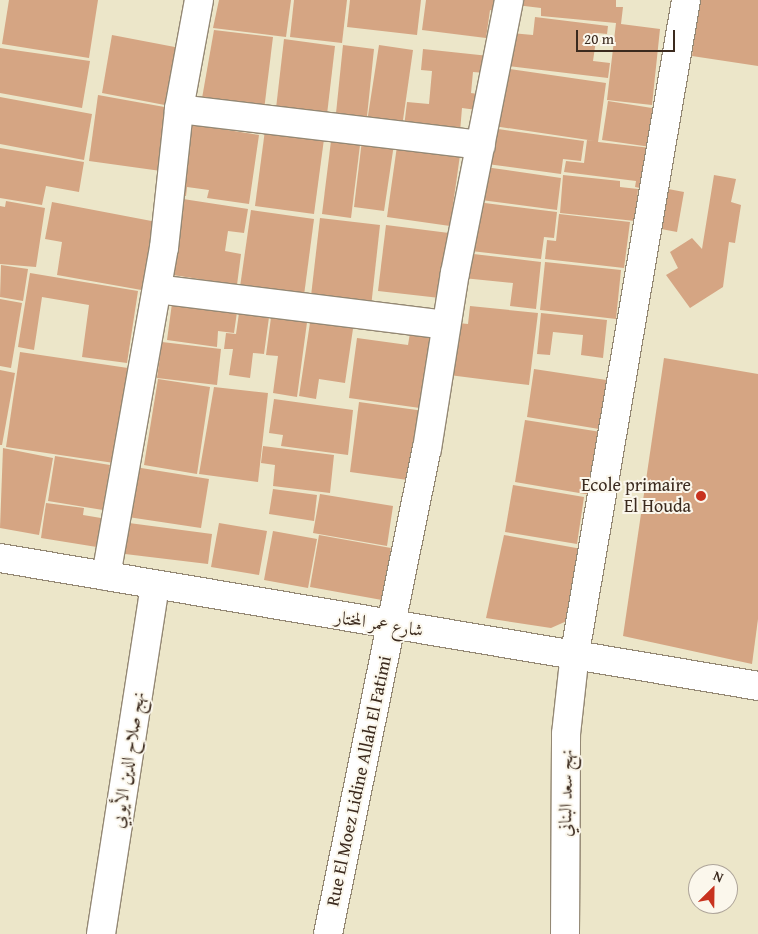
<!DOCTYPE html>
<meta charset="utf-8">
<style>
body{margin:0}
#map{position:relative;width:758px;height:934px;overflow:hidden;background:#ece6c9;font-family:"Gentium Book Plus",Amiri,serif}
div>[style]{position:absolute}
.building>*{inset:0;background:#d5a583}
.roads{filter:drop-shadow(1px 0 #948874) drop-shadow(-1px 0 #948874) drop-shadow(0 1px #948874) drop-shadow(0 -1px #948874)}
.minor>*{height:28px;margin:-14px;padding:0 14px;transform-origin:14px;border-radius:14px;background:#fff}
.tertiary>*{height:28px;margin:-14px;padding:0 14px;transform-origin:14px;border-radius:14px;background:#fff}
.dots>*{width:14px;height:14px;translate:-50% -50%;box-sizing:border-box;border:2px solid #fbf7ec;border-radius:50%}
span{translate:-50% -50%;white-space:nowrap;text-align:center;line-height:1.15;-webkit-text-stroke:4px #fbf7ec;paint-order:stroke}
.poi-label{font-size:18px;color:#3b2a1e}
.right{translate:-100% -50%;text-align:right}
.street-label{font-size:18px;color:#3b2a1e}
.north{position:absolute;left:688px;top:864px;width:50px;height:50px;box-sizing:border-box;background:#fbf7ec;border:1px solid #aea59a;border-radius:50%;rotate:23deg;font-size:14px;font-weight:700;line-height:20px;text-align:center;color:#3b2a1e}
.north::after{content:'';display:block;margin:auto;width:18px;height:22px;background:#c8321e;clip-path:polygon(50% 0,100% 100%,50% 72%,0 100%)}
.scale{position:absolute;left:576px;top:30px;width:99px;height:22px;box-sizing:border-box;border:2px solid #3b2a1e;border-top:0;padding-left:6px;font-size:15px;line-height:18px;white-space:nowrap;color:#3b2a1e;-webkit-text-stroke:4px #fbf7ec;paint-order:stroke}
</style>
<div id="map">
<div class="building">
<i style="clip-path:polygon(9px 0,98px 0,89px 58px,2px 44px)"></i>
<i style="clip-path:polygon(219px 0,291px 0,286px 37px,213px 28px)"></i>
<i style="clip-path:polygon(294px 0,347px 0,342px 43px,290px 37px)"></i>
<i style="clip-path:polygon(350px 0,421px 0,417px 35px,347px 27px)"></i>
<i style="clip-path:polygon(426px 0,497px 0,496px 11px,490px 10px,486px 38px,422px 30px)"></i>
<i style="clip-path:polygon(516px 0,616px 0,616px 7px,623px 7px,621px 24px,660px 29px,652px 105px,607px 100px,616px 23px,541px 16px,541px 8px,516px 5px)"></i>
<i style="clip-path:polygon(699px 0,758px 0,758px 66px,692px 56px)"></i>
<i style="clip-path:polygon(535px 17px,608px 26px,607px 34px,597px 33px,593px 61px,610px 63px,608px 78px,507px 66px,511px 33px,533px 35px)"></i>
<i style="clip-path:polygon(214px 30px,273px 37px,264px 110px,201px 104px)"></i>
<i style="clip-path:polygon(112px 35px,180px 48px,170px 106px,102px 93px)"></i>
<i style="clip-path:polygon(284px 39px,335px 46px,326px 123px,275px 117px)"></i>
<i style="clip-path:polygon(343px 45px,374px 49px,366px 126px,335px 123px)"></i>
<i style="clip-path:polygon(379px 45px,413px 50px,402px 127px,367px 122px)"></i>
<i style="clip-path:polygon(0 48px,90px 61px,82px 108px,0 93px)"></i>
<i style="clip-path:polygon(423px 49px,489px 56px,486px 73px,473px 72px,471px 93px,486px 95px,484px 111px,462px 108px,460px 132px,404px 127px,407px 102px,429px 104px,432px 71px,421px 70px)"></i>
<i style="clip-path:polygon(502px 68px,606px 83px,598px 142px,651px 148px,645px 189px,635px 187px,636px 181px,564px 172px,566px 161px,584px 163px,587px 140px,595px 141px,494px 126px)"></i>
<i style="clip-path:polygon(98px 95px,170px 108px,161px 171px,89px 161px)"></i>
<i style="clip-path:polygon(0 97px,92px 114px,84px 160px,0 144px)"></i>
<i style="clip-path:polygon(608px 101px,652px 108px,651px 147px,602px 140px)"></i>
<i style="clip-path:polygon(190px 124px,259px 135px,249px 204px,207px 198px,209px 190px,187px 187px,186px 196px,179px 195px)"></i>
<i style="clip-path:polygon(491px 128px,584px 141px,581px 161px,563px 159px,561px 174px,487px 164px)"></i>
<i style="clip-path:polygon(265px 130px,324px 139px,314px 214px,255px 206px)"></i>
<i style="clip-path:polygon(332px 133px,361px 137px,351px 218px,322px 214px)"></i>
<i style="clip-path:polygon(398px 139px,461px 148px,450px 226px,387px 217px)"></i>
<i style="clip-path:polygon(362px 140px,394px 144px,384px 211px,354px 207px)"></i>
<i style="clip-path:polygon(0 148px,84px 162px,79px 192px,46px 186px,42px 205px,0 198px)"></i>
<i style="clip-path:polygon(485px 167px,561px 178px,557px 210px,481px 200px)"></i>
<i style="clip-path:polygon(563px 175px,620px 181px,620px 187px,638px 189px,635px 221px,560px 213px)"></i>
<i style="clip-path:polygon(714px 175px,736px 179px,731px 202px,741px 205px,735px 243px,729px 242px,723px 287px,690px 308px,666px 275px,678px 268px,670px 252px,692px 238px,702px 249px)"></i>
<i style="clip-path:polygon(663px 188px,684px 192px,677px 232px,656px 228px)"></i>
<i style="clip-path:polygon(183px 199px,248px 209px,244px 233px,228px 231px,225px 251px,241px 254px,237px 285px,173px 275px)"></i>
<i style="clip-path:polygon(6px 201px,45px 208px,36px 267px,0 264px,0 206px,5px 207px)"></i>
<i style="clip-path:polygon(52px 202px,162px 223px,147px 291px,57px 275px,62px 242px,45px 239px)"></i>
<i style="clip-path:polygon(477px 202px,557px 212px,554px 238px,544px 237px,541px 259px,471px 251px)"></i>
<i style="clip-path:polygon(251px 210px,314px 219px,303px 303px,239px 294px)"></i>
<i style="clip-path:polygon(559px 214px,630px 222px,624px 268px,545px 259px,547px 240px,556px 241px)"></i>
<i style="clip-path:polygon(320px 218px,380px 225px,371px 307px,311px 296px)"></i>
<i style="clip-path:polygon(386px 225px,449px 233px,440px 298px,378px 291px)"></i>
<i style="clip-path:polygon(465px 253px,541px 262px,536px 309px,510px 306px,513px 283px,463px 278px)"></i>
<i style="clip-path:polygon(545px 262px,621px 270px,616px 319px,540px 310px)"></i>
<i style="clip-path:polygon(1px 265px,28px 269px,23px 301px,0 297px)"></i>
<i style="clip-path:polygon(30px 273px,138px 291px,127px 363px,82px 357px,89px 305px,42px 297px,34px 350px,18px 347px)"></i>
<i style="clip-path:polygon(173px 296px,238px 305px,234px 333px,218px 331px,217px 347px,167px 340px)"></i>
<i style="clip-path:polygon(0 299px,22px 303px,11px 368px,0 366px)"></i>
<i style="clip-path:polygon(240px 306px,270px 310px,264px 354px,253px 353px,250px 378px,229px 375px,233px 349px,224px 349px,226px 333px,236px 334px)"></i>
<i style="clip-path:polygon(470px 306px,538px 313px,529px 385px,449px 375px,458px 323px,468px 324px)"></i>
<i style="clip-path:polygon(272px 310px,308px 315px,297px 397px,273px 393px,278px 356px,266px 355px)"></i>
<i style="clip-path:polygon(541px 313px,607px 320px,603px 358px,581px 355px,583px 335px,553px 332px,550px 355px,537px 354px)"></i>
<i style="clip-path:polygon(311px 316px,354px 322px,345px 383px,319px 379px,316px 399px,299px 396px)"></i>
<i style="clip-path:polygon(411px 327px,438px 330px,427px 409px,349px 398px,357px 338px,408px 345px)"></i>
<i style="clip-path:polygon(162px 342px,221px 349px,217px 385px,157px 378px)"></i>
<i style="clip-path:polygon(20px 352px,128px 368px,114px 463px,6px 447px)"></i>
<i style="clip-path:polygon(664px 358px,758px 374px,758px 619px,752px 664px,623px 636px)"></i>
<i style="clip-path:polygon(534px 369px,613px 381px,605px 430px,527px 417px)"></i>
<i style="clip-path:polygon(0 370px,15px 373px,2px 445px,0 445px)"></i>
<i style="clip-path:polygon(158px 379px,210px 387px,197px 474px,144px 465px)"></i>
<i style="clip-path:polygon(214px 387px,268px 393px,258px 482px,199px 474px)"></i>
<i style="clip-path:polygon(274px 399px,353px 410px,348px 455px,281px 446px,283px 435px,269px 433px)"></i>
<i style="clip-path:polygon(359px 402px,424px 411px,415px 481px,350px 472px)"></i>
<i style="clip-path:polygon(525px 420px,601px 432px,591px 495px,515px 482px)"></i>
<i style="clip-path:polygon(263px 446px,334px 455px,330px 493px,273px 486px,275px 465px,261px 463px)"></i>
<i style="clip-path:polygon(3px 448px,53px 458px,39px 535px,0 528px)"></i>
<i style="clip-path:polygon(55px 456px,110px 465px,103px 510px,48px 501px)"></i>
<i style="clip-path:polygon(135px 467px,209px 479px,201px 528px,128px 517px)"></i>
<i style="clip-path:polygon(513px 485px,584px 497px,577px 544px,505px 532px)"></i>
<i style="clip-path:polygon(273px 489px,317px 495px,314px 521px,269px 514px)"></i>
<i style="clip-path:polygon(320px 494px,393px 506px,387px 546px,313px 533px)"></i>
<i style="clip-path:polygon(46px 503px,84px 508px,83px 515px,107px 519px,103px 548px,41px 538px)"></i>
<i style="clip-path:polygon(129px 523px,212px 534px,208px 564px,125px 554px)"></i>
<i style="clip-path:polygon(219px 523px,267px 531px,259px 575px,211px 567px)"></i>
<i style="clip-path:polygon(273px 531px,317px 539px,308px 588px,264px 580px)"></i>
<i style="clip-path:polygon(319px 535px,391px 548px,382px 600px,310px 587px)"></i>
<i style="clip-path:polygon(504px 535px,582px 549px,569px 620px,551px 628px,486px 618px)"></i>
</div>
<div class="roads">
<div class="minor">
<i style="left:179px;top:109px;width:304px;rotate:6.8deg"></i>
<i style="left:157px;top:289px;width:291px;rotate:7.1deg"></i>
<i style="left:106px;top:576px;width:333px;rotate:-80deg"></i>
<i style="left:164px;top:248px;width:140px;rotate:-83.8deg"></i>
<i style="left:179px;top:109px;width:111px;rotate:-79.6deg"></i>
<i style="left:575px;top:653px;width:662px;rotate:-80.35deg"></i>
<i style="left:101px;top:934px;width:351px;rotate:-81.2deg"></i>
<i style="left:328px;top:934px;width:495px;rotate:-78.5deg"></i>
<i style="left:427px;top:449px;width:178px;rotate:-81deg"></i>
<i style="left:455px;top:273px;width:278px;rotate:-78.8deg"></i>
</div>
<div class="tertiary">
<i style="left:0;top:558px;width:769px;rotate:9.58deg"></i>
<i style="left:565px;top:934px;width:200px;rotate:-89.7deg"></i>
<i style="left:566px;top:734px;width:81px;rotate:-83.7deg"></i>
</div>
</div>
<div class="dots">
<i style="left:701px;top:496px;background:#c8321e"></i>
</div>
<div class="poi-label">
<span class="right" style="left:691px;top:496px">Ecole primaire<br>El Houda</span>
</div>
<div class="street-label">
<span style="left:379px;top:624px;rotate:9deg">شارع عمر المختار</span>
<span style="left:128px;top:760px;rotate:-81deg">نهج صلاح الدين الأيوبي</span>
<span style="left:359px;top:781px;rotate:-78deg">Rue El Moez Lidine Allah El Fatimi</span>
<span style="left:566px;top:793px;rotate:-89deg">نهج سعد البناني</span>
</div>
<div class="north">N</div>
<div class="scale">20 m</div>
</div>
